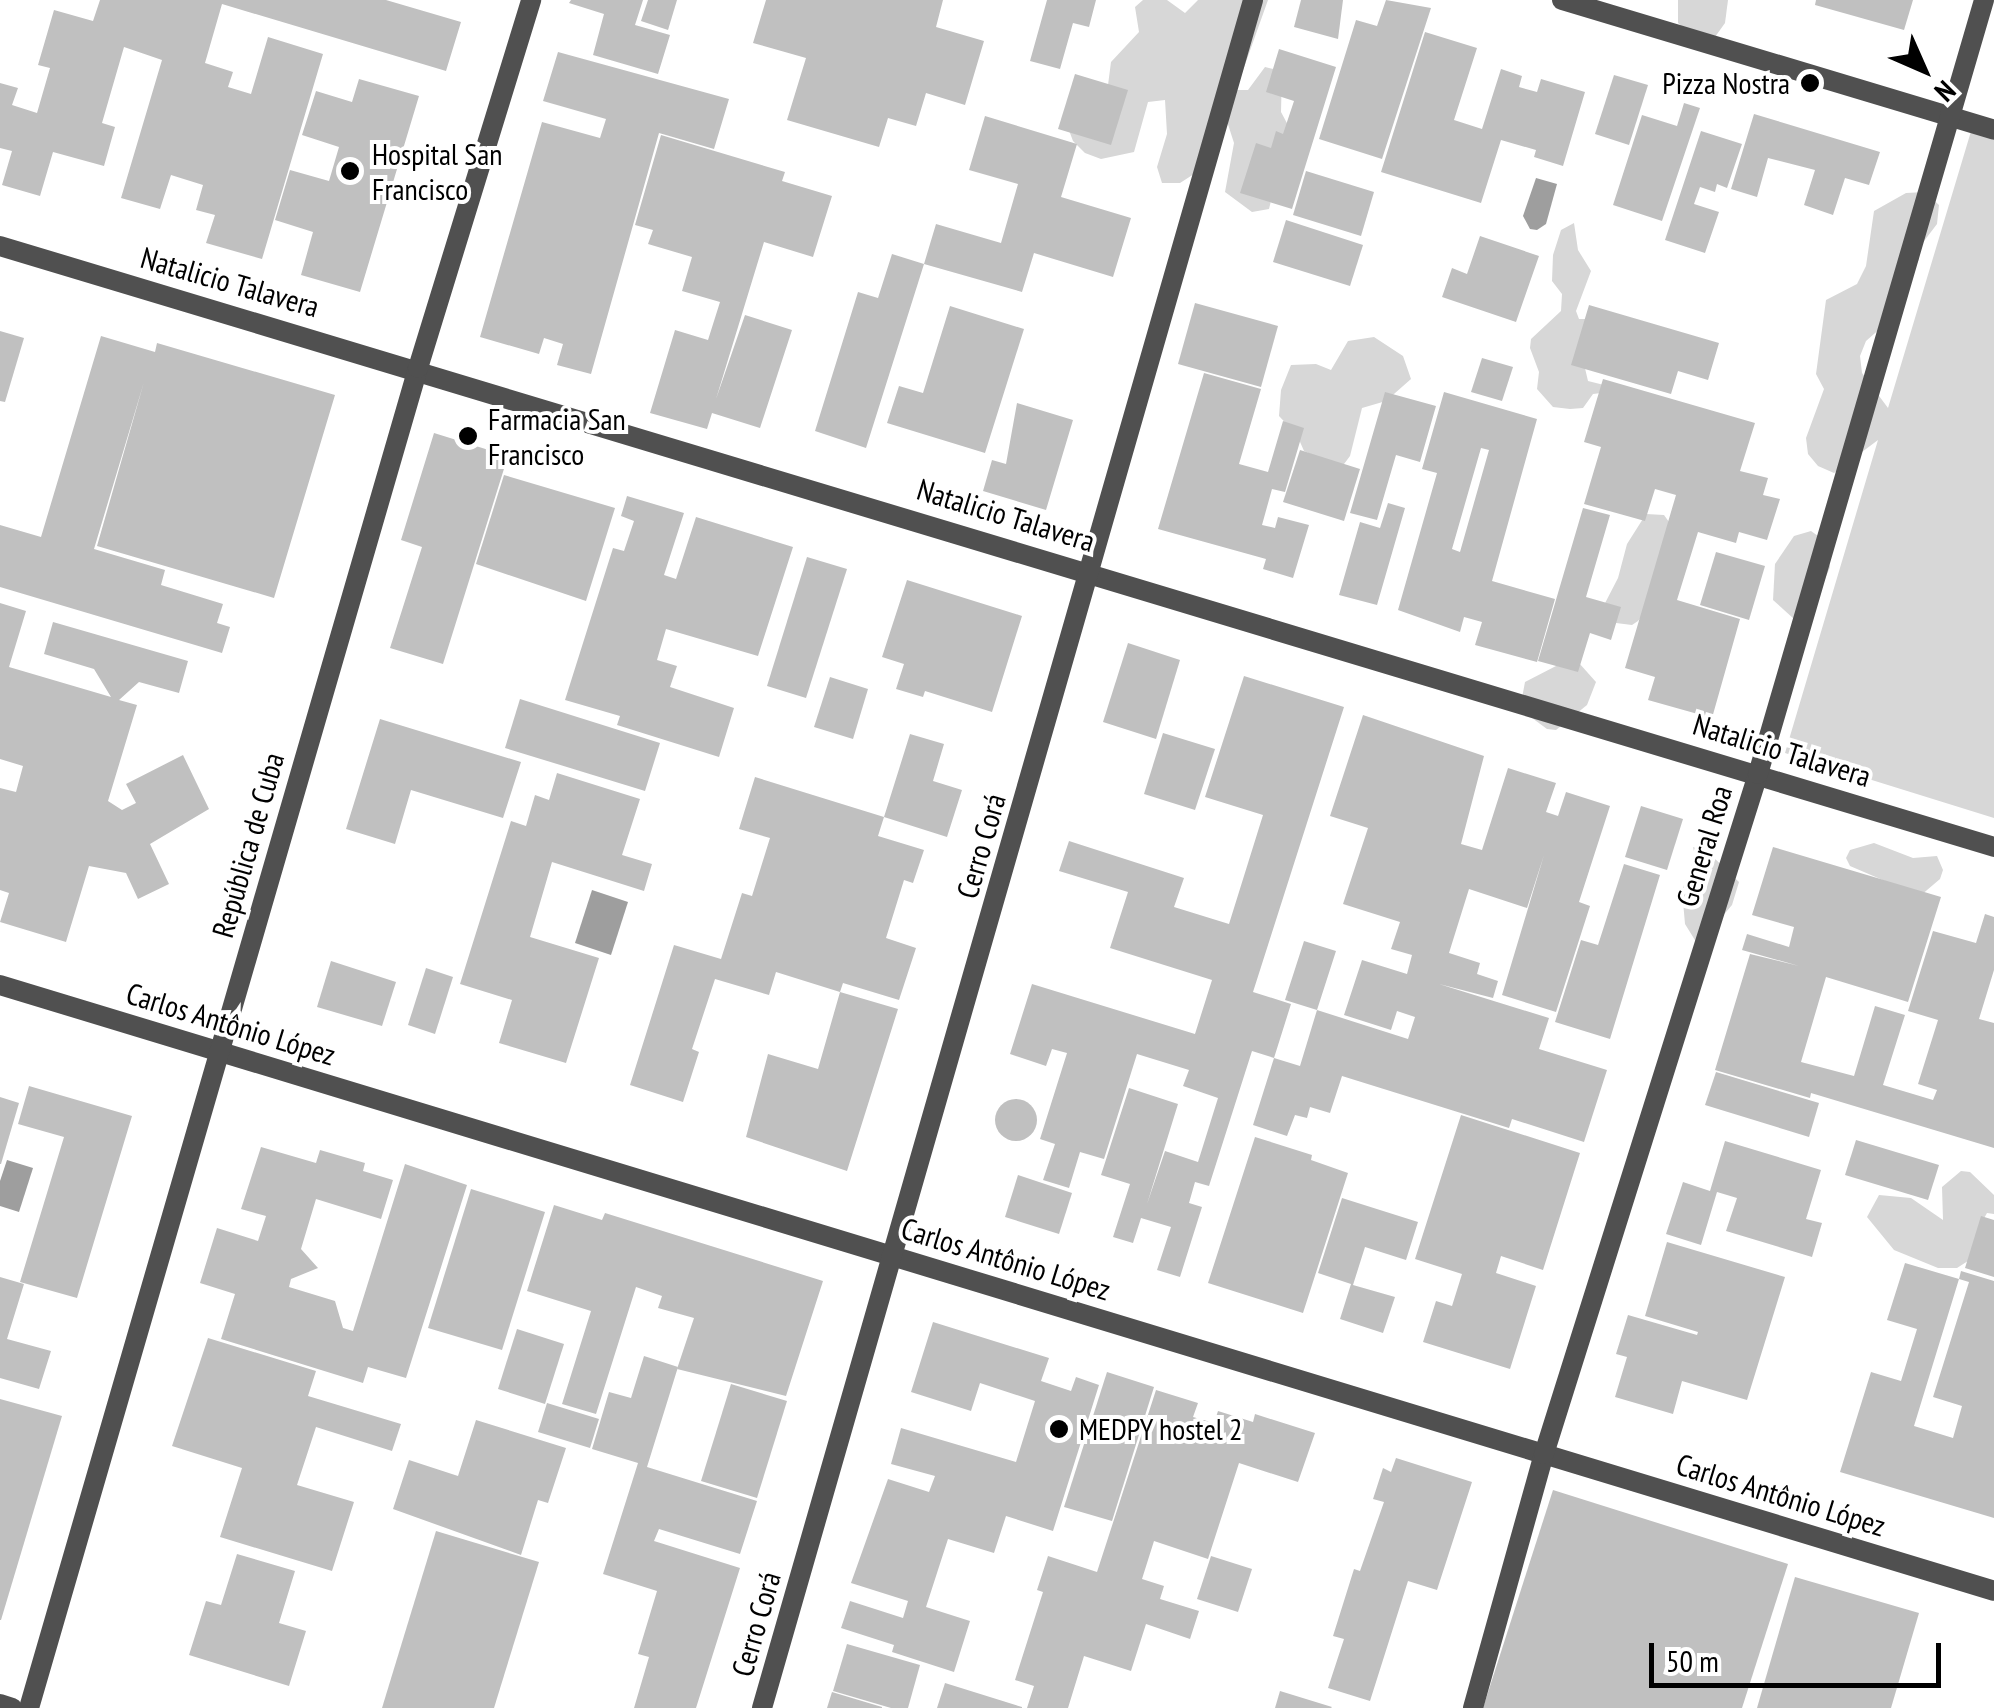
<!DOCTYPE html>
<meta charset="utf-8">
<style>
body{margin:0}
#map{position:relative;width:1994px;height:1708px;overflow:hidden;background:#fff;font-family:"PT Sans Narrow",sans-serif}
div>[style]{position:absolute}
.green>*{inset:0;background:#d7d7d7}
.water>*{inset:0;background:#9e9e9e}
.building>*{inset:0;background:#c0c0c0}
.round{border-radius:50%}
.minor>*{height:20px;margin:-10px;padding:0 10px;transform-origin:10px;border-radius:10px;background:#505050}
.dots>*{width:28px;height:28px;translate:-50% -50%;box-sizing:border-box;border:5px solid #fff;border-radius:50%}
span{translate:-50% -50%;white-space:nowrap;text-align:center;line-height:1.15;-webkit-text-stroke:8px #fff;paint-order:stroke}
.poi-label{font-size:30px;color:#000}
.right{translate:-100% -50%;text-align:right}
.left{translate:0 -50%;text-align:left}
.street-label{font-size:30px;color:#000}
.north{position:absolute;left:1874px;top:20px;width:100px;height:100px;-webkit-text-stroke:8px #fff;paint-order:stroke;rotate:135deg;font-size:28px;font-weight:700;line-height:40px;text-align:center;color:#000}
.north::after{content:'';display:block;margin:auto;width:35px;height:45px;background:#000;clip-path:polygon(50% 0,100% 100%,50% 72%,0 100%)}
.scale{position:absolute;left:1649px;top:1643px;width:292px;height:45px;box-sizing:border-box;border:5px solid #000;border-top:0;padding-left:12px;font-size:30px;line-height:35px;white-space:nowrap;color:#000;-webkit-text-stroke:8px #fff;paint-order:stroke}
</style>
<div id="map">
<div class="green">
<i style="clip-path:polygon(1167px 0,1185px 13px,1198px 0,1268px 0,1236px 90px,1248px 90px,1265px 67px,1282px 71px,1281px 112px,1289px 127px,1269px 209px,1252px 212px,1225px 192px,1234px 143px,1224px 112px,1194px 174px,1180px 183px,1162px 183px,1157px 167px,1167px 134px,1165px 100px,1148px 102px,1134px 152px,1101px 159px,1085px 153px,1073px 141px,1067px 125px,1108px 85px,1111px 62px,1139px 32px,1135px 7px,1143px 0)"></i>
<i style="clip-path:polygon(1678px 0,1728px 0,1725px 23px,1715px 37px,1691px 34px,1678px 23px)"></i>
<i style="clip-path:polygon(1972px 128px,1994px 134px,1994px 818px,1785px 753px,1878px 440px,1834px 473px,1818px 466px,1808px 454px,1806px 438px,1824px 389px,1816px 374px,1826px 300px,1857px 284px,1866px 266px,1874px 211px,1906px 193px,1925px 192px,1939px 205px,1937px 224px,1915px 253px,1919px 259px,1891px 319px,1866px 341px,1860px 356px,1862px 373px,1888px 408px)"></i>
<i style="clip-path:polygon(1574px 223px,1578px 250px,1591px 271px,1576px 311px,1579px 319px,1587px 319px,1584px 364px,1588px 381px,1604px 385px,1601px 393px,1593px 394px,1583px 408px,1570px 409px,1553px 407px,1537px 389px,1539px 372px,1530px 348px,1531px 339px,1561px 311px,1562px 294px,1552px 281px,1553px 255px,1561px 230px)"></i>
<i style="clip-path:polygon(1374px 337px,1403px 356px,1411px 379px,1386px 401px,1362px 408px,1350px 456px,1341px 468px,1304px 451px,1297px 435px,1279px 416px,1281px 390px,1291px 365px,1316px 364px,1331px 370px,1348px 341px)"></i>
<i style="clip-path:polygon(1646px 514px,1664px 515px,1669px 522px,1661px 579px,1648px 591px,1649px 607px,1638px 621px,1632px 625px,1608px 622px,1602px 609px,1618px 578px,1627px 544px)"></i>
<i style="clip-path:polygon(1811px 531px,1825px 541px,1830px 567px,1814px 606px,1794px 619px,1773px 600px,1775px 564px,1794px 536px)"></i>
<i style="clip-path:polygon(1579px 663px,1596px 682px,1587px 705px,1556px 730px,1547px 729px,1528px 715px,1522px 698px,1525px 682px,1556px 666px)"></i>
<i style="clip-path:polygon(1874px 843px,1913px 858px,1937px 856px,1943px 870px,1940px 879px,1920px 896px,1850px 866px,1846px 858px,1850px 850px)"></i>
<i style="clip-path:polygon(1693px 847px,1709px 853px,1739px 882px,1732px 905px,1698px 945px,1685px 924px,1682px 890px,1695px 856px)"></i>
<i style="clip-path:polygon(1961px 1171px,1970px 1172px,1994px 1195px,1994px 1214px,1987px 1213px,1982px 1222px,1971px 1259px,1957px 1268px,1938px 1268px,1894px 1250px,1867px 1217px,1879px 1195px,1911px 1198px,1943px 1220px,1942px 1187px)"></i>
</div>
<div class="water">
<i style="clip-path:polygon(1536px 178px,1557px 184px,1546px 224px,1537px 230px,1530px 229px,1523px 216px)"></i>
<i style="clip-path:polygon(592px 890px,628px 902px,611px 955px,575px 943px)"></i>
<i style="clip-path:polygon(7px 1160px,33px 1168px,19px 1212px,0 1206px,0 1181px)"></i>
</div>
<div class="building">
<i style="clip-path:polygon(100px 0,386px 0,461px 22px,446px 71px,222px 4px,205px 63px,233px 72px,228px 87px,251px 94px,268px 37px,323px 54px,262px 259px,206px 243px,215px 215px,196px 210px,203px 185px,171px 175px,160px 209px,121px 198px,162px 60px,124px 47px,102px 123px,115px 127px,104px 166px,53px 152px,40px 196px,2px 185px,12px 151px,0 148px,0 83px,18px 88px,12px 105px,37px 113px,50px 68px,38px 65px,54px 10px,93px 21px)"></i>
<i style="clip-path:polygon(571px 0,643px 0,635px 25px,670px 35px,658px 74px,593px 55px,604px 14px,569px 3px)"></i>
<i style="clip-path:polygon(648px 0,677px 0,668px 30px,641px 21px)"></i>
<i style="clip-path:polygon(766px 0,943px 0,936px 27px,984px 41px,965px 105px,926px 93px,916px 126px,888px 118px,879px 147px,787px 120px,806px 58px,753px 43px)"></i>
<i style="clip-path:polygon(1047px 0,1096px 0,1089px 27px,1073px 23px,1060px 69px,1030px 61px)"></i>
<i style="clip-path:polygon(1301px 0,1343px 0,1338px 39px,1294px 27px)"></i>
<i style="clip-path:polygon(1386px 0,1431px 8px,1382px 159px,1319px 139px,1356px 20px,1377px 26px)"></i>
<i style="clip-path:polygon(1816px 0,1913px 0,1904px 30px,1815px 5px)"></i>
<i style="clip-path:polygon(1425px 32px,1477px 48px,1454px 120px,1482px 129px,1501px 69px,1522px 76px,1519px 87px,1537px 92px,1541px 79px,1585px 92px,1563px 166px,1534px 157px,1536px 150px,1501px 140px,1481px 203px,1381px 172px)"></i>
<i style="clip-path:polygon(1279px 49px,1336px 67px,1292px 209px,1240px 193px,1256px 143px,1271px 148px,1276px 131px,1283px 134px,1294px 101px,1266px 92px)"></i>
<i style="clip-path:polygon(558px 52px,729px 99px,714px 149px,659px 133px,591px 374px,557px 365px,563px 344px,544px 338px,539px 354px,480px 337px,542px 122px,600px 138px,606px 119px,543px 101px)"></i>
<i style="clip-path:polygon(1075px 74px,1128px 90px,1111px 145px,1058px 129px)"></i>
<i style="clip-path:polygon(1614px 75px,1648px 85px,1629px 145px,1595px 134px)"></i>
<i style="clip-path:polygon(359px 79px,419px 96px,360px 292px,301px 275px,313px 232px,275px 220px,290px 170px,329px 181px,339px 147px,302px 135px,316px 91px,352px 102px)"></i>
<i style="clip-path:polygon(1684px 103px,1700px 108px,1662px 221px,1613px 205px,1642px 115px,1677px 126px)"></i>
<i style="clip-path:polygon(1754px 114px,1880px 152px,1869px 185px,1845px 178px,1833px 215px,1804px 205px,1815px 170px,1768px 158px,1757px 197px,1731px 189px)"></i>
<i style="clip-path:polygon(985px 116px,1077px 144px,1061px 197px,1131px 218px,1113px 277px,1034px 253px,1022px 292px,924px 264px,866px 448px,815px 431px,858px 292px,878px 298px,892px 254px,924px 264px,936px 224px,1001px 243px,1018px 184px,969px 170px)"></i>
<i style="clip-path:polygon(1701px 131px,1742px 144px,1727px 188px,1717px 184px,1715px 192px,1700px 187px,1694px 204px,1719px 212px,1705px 253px,1665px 240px)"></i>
<i style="clip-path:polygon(661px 135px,785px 172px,782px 181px,832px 196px,813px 257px,764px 242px,716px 399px,745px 315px,792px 330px,760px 428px,712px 413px,707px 429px,650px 413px,675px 330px,708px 340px,720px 302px,682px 291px,692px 257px,648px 244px,653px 230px,635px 225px)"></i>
<i style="clip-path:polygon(1306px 171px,1374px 192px,1361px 236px,1293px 215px)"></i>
<i style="clip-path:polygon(1286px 220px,1363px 245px,1350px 286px,1273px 262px)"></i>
<i style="clip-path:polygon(1480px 236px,1539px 256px,1516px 322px,1442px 297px,1452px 268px,1467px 274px)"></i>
<i style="clip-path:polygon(1195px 303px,1278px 326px,1261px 387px,1178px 364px)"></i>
<i style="clip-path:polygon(1589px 305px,1719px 343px,1708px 380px,1678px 371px,1671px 394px,1571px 365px)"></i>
<i style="clip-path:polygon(950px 306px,1024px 329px,985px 453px,887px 423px,899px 386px,923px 393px)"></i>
<i style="clip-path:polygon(0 331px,24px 338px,5px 402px,0 401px)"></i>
<i style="clip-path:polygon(101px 336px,155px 352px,157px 343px,335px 395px,274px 598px,97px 546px,144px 382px,94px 549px,165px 570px,161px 585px,223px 604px,217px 623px,230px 627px,222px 653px,0 587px,0 525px,41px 537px)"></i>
<i style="clip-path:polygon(1482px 358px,1513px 367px,1502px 401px,1471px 392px)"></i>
<i style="clip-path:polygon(1204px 373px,1261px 389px,1239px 464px,1268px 472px,1283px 421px,1304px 428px,1285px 492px,1272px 489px,1262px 525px,1275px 528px,1278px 517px,1309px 525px,1293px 578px,1263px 569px,1266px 559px,1158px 529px)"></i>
<i style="clip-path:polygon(1603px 379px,1755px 423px,1740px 471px,1768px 478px,1763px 495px,1780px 499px,1767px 540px,1739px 532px,1736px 543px,1698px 532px,1677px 600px,1740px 619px,1712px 718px,1648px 700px,1655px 677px,1625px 668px,1676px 495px,1655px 489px,1645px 521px,1584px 504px,1601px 447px,1584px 442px)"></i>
<i style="clip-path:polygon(1385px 392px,1436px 406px,1420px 462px,1396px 455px,1377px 520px,1350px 513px)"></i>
<i style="clip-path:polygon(evenodd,1444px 392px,1537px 419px,1492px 581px,1555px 599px,1537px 662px,1475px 645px,1482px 622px,1464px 617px,1460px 632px,1398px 610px,1437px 473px,1422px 469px,1444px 392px,1481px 448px,1489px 450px,1460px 552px,1452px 549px,1481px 448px)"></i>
<i style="clip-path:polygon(1017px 403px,1073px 420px,1046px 510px,983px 491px,992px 460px,1006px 464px)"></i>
<i style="clip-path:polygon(434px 433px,508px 456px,443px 664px,390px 648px,422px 547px,401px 540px)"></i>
<i style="clip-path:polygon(1300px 450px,1360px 469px,1344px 521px,1283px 502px)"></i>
<i style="clip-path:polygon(504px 475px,615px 508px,586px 601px,476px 564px)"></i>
<i style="clip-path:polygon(627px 496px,684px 513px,664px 575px,676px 579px,696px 517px,793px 547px,758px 656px,666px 629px,657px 660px,677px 666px,670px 687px,734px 708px,719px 757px,617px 725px,620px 716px,565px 700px,613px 548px,624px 551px,634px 521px,621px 516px)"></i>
<i style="clip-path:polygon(1388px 503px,1405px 508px,1377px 605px,1339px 595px,1360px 522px,1380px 528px)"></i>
<i style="clip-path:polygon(1583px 508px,1610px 515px,1586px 597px,1621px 607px,1611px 640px,1590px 633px,1578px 672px,1538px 661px)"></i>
<i style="clip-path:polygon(1716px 552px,1765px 566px,1749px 620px,1700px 605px)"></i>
<i style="clip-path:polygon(807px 557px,847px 569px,806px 698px,767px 686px)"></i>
<i style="clip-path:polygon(907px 580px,1022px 616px,992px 712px,925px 691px,923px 697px,896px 689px,904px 664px,882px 657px)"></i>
<i style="clip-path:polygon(0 603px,26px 611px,9px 667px,111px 697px,94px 669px,44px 654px,53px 622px,188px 661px,179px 693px,139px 682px,119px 700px,137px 705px,108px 801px,122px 810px,136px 803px,126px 784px,183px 755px,209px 809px,150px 844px,169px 884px,138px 899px,126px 873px,89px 866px,66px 942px,0 922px,9px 893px,0 890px,0 788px,16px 792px,23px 766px,0 759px)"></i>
<i style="clip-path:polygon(1128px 643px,1180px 660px,1156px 739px,1103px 722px)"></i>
<i style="clip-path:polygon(1244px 676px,1344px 707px,1253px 992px,1291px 1004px,1274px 1058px,1252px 1051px,1209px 1186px,1195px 1182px,1189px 1203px,1202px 1207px,1180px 1277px,1157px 1270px,1171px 1227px,1141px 1218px,1133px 1243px,1113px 1237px,1130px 1184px,1101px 1175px,1129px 1088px,1178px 1104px,1147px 1204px,1165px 1151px,1198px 1162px,1218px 1098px,1183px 1086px,1189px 1070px,1137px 1054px,1104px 1159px,1080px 1152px,1069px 1188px,1043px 1180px,1055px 1144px,1040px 1139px,1067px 1053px,1052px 1049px,1046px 1066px,1010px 1054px,1032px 984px,1195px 1034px,1212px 980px,1110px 948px,1128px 892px,1059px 871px,1069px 841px,1184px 878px,1174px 907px,1229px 924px,1263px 815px,1205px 797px)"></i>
<i style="clip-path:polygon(830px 677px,868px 689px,853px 739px,814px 727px)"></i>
<i style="clip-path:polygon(520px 699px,660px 743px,645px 791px,505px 748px)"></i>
<i style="clip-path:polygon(1363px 715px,1484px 756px,1461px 844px,1482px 850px,1508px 768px,1556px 783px,1546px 812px,1558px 816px,1566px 792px,1610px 806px,1579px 902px,1590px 906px,1556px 1012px,1502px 995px,1544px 855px,1527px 908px,1469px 889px,1449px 953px,1480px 963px,1477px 974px,1498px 981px,1493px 998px,1439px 984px,1549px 1018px,1539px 1049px,1607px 1070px,1584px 1142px,1512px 1119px,1509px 1128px,1342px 1076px,1330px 1113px,1310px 1107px,1307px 1118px,1295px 1115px,1287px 1136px,1253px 1125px,1274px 1058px,1300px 1066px,1317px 1010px,1285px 1000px,1304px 941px,1336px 951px,1317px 1010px,1408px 1039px,1415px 1017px,1397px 1011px,1391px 1030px,1344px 1015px,1362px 960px,1407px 974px,1412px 955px,1391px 949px,1400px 922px,1343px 904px,1368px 828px,1330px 816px)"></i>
<i style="clip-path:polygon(380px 719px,521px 762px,503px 818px,411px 790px,395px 844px,346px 829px)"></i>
<i style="clip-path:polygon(1163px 733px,1215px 749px,1195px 810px,1144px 794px)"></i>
<i style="clip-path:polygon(910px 734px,944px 744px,933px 781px,962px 790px,947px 837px,884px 817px)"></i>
<i style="clip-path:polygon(557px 773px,640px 799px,622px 855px,652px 864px,644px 891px,552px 862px,530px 937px,599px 958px,566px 1063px,499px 1043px,512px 1000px,460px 984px,511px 821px,526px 826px,535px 795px,549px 800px)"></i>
<i style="clip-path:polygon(755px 777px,884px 817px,878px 836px,924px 850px,913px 883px,904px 880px,886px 938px,916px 948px,899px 1000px,843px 983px,840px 992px,776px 972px,769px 995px,715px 979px,692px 1049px,699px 1052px,683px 1102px,630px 1085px,674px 945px,721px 959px,742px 893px,752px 896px,770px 838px,739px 829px)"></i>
<i style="clip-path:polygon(1641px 806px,1683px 819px,1667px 870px,1625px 857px)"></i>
<i style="clip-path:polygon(1773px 847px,1941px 897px,1908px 1002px,1826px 977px,1801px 1062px,1854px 1076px,1875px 1006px,1905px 1015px,1883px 1085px,1933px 1100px,1937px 1090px,1918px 1084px,1938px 1020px,1908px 1011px,1933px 931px,1976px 943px,1985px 914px,1994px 917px,1994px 970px,1979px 1019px,1994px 1023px,1994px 1148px,1811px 1093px,1810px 1098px,1715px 1070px,1750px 954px,1799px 966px,1742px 950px,1747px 934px,1789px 947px,1794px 927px,1752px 915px)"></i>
<i style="clip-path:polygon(1624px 864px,1660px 875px,1610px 1039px,1555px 1022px,1581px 940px,1598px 945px)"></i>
<i style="clip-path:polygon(331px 961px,396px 982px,382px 1026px,317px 1007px)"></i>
<i style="clip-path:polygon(426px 968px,453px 977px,435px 1034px,408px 1025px)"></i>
<i style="clip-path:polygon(840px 992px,898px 1009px,847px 1171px,746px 1137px,768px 1054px,818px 1069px)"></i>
<i style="clip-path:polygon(1716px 1072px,1819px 1103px,1809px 1137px,1705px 1105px)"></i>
<i style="clip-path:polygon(29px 1086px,132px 1116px,77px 1298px,20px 1282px,64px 1137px,18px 1124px)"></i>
<i style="clip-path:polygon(0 1097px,19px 1103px,1px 1164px,0 1164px)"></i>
<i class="round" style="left:995px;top:1099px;width:42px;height:42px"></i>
<i style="clip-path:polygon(1461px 1115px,1580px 1153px,1543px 1270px,1501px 1256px,1496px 1273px,1536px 1286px,1510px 1369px,1423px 1342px,1436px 1301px,1452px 1306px,1462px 1274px,1415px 1259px)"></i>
<i style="clip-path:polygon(1255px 1137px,1312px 1155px,1311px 1160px,1348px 1173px,1303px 1313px,1208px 1283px)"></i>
<i style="clip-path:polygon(1856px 1140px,1939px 1165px,1928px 1200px,1845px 1175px)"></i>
<i style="clip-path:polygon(1725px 1141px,1821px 1170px,1806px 1219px,1822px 1223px,1812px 1257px,1726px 1231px,1737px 1198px,1717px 1192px,1701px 1245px,1666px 1234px,1683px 1182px,1710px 1191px)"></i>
<i style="clip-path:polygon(261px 1147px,316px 1163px,320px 1150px,365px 1163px,363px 1171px,393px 1180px,381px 1219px,316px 1199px,301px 1249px,318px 1268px,291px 1279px,289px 1287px,335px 1301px,343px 1328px,353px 1331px,405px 1164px,467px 1185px,406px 1378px,368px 1367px,363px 1383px,221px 1339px,235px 1294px,200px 1283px,217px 1228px,258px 1241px,266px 1216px,241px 1209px)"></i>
<i style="clip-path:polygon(1018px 1175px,1072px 1193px,1059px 1234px,1005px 1217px)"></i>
<i style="clip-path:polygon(471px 1189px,545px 1212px,502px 1350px,428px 1328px)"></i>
<i style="clip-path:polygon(1342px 1198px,1418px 1222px,1406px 1260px,1365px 1247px,1353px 1285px,1395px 1297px,1383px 1333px,1340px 1319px,1351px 1284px,1318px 1273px)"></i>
<i style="clip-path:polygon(554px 1205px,602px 1220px,605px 1213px,823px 1281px,786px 1396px,677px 1369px,694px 1318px,658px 1308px,662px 1296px,636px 1287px,596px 1414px,562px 1404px,591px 1311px,527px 1291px)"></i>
<i style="clip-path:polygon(1981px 1216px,1994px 1220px,1994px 1277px,1965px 1268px)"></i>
<i style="clip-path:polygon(1667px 1242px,1785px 1277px,1747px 1400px,1682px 1381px,1673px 1414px,1615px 1397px,1627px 1357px,1616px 1354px,1628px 1315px,1697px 1335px,1698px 1332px,1645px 1316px)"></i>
<i style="clip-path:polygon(1905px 1263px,1959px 1279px,1914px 1426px,1953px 1438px,1962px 1406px,1933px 1397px,1969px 1282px,1959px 1279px,1961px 1271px,1994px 1281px,1994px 1518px,1840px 1472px,1871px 1372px,1901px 1381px,1917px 1329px,1887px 1320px)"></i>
<i style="clip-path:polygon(0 1277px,24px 1284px,7px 1339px,51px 1351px,39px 1389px,0 1378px)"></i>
<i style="clip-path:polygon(933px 1322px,1049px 1358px,1041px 1381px,1071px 1391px,1076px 1377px,1099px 1385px,1053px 1531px,1006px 1516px,994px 1553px,948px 1539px,926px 1607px,970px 1621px,954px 1672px,892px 1652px,894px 1645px,841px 1628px,850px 1601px,903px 1618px,908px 1601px,851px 1583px,888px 1479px,929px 1492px,935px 1476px,891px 1464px,901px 1428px,1016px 1462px,1035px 1401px,980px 1383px,971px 1411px,911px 1392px)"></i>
<i style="clip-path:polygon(517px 1329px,564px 1344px,545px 1404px,498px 1389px)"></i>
<i style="clip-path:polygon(208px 1338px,316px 1371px,308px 1396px,401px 1424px,392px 1451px,316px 1427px,297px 1485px,354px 1502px,332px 1571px,220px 1537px,242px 1468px,172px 1446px)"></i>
<i style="clip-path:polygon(644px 1356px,678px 1367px,647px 1467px,757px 1501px,740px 1554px,659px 1529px,654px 1541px,740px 1568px,696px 1708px,634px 1708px,649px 1657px,638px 1654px,657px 1591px,603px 1574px,638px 1463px,592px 1449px,609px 1392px,631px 1398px)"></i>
<i style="clip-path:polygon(1107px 1372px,1154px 1387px,1112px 1521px,1064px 1507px)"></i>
<i style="clip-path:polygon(731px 1384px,787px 1401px,757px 1498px,701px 1481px)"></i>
<i style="clip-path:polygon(1156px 1390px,1198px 1403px,1193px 1417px,1214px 1423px,1218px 1411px,1253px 1422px,1255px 1414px,1315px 1433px,1298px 1482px,1239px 1463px,1208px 1559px,1154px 1541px,1142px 1579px,1164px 1586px,1160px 1599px,1199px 1611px,1190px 1639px,1146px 1624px,1131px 1671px,1084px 1656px,1068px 1708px,1027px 1708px,1034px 1686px,1015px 1680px,1043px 1592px,1037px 1590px,1048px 1556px,1097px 1572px)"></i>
<i style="clip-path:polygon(0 1399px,62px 1416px,1px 1620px,0 1620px)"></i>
<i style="clip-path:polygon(547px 1403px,599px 1419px,590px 1448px,538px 1432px)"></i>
<i style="clip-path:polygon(476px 1420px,566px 1448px,548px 1503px,538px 1500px,521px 1555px,393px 1509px,409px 1460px,458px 1476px)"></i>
<i style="clip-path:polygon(1396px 1458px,1472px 1482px,1437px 1590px,1408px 1581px,1370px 1701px,1328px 1688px,1344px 1639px,1333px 1636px,1354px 1569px,1360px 1571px,1384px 1502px,1373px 1499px,1383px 1468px,1391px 1472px)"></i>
<i style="clip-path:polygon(1553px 1490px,1788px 1564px,1742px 1708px,1483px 1708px)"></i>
<i style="clip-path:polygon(436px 1531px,539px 1562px,494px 1708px,382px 1708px)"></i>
<i style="clip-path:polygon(237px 1554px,295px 1571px,279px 1623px,306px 1631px,289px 1686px,189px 1655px,206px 1601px,221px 1605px)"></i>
<i style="clip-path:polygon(1211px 1556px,1252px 1569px,1238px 1612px,1197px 1599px)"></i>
<i style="clip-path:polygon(1795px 1577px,1919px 1613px,1891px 1708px,1757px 1708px)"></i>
<i style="clip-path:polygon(847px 1644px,920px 1665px,908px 1708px,891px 1708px,833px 1691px)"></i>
<i style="clip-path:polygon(945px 1683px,1022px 1707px,1022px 1708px,937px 1708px)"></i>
<i style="clip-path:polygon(1280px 1691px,1332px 1707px,1331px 1708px,1275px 1708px)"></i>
<i style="clip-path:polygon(832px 1692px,882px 1707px,882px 1708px,827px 1708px)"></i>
</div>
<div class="minor">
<i style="left:1562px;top:0;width:451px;rotate:16.7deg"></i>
<i style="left:0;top:246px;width:2083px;rotate:16.77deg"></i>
<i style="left:0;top:985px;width:2084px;rotate:16.9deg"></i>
<i style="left:0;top:1704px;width:13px;rotate:18deg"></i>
<i style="left:29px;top:1708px;width:1395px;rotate:-73.81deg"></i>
<i style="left:418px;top:368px;width:385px;rotate:-72.9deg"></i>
<i style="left:762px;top:1708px;width:1777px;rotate:-73.96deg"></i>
<i style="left:1473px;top:1708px;width:264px;rotate:-74.4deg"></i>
<i style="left:1544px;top:1454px;width:713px;rotate:-72.53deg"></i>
<i style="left:1758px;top:774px;width:806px;rotate:-73.72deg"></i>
</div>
<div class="dots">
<i style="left:1810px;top:83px;background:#000"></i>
<i style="left:350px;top:171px;background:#000"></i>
<i style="left:468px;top:436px;background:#000"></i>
<i style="left:1059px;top:1429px;background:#000"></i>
</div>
<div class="poi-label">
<span class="right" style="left:1790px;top:83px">Pizza Nostra</span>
<span class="left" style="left:372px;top:171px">Hospital San<br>Francisco</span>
<span class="left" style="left:488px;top:436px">Farmacia San<br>Francisco</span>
<span class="left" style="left:1079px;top:1429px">MEDPY hostel 2</span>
</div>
<div class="street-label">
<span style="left:230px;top:282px;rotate:16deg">Natalicio Talavera</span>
<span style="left:1006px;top:515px;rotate:17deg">Natalicio Talavera</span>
<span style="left:1782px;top:750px;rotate:17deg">Natalicio Talavera</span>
<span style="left:248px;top:845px;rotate:-74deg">República de Cuba</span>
<span style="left:981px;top:846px;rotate:-74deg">Cerro Corá</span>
<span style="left:1704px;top:846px;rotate:-73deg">General Roa</span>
<span style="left:231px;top:1024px;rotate:17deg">Carlos Antônio López</span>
<span style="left:1006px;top:1259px;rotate:17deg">Carlos Antônio López</span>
<span style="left:1781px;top:1495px;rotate:17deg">Carlos Antônio López</span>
<span style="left:756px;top:1624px;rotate:-74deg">Cerro Corá</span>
</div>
<div class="north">N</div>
<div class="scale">50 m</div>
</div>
